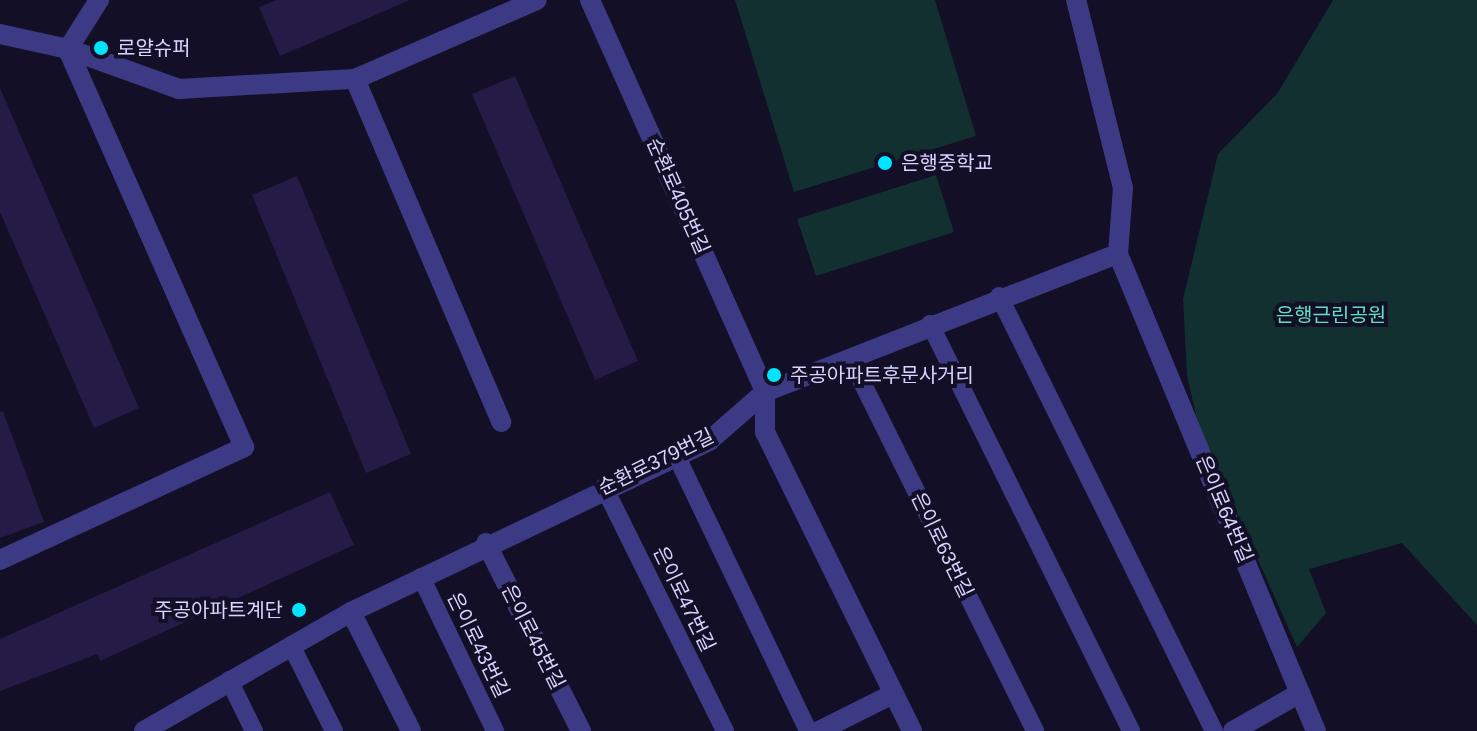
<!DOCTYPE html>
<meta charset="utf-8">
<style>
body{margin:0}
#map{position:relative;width:1477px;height:731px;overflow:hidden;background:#130f26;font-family:Helvetica,"Noto Sans KR",sans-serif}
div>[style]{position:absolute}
.green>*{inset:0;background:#12302f}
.building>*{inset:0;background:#241b47}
.lane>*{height:18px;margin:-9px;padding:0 9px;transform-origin:9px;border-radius:9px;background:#3d3a85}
.street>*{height:20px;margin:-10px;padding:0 10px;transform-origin:10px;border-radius:10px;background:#3d3a85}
.dots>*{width:22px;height:22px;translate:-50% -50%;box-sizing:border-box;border:4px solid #130f26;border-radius:50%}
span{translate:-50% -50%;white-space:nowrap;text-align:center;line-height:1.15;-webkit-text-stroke:8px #130f26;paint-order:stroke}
.poi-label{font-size:20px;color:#d9d4ff}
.left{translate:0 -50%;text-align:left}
.right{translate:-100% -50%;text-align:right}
.street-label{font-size:20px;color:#d9d4ff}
.park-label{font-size:20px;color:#5fe0c0}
</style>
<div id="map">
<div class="green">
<i style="clip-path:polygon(735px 0,935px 0,976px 136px,794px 192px)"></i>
<i style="clip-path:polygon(1333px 0,1477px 0,1477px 625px,1402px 543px,1309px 569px,1326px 613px,1297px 647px,1199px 428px,1187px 376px,1183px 299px,1218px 154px,1277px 94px)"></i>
<i style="clip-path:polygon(936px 175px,954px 232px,816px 276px,797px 219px)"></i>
</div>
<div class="building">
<i style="clip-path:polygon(276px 0,410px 0,280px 56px,259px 7px)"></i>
<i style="clip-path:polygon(515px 76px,638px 361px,595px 380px,472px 94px)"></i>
<i style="clip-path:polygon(0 88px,139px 408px,94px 428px,0 212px)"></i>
<i style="clip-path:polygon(297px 176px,411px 454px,366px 473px,252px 195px)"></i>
<i style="clip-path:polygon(3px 411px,44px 522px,0 538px,0 412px)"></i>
<i style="clip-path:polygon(330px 492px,354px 545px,100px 661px,97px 654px,0 691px,0 639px)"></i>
</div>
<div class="lane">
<i style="left:999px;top:296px;width:485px;rotate:63.7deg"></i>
<i style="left:930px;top:324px;width:454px;rotate:63.7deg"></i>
<i style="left:850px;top:358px;width:416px;rotate:63.6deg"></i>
<i style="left:676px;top:455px;width:306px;rotate:64.4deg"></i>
<i style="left:604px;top:487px;width:272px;rotate:63.6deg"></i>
<i style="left:421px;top:577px;width:171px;rotate:64.3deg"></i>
<i style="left:291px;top:645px;width:96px;rotate:63.4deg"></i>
<i style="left:229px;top:680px;width:57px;rotate:63.9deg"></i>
</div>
<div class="street">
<i style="left:590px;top:0;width:429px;rotate:65.9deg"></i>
<i style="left:765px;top:392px;width:40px;rotate:90deg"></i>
<i style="left:765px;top:432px;width:333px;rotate:63.8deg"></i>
<i style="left:0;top:34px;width:70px;rotate:12.4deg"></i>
<i style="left:68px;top:49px;width:118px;rotate:19.8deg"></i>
<i style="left:179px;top:89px;width:176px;rotate:-3.3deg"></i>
<i style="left:355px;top:79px;width:198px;rotate:-23.5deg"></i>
<i style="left:355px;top:79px;width:373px;rotate:66.9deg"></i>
<i style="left:1118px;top:254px;width:475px;rotate:67.5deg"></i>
<i style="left:1300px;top:693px;width:77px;rotate:150.4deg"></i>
<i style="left:486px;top:543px;width:211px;rotate:63.2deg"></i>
<i style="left:0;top:560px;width:269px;rotate:-24.8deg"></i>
<i style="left:244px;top:447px;width:435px;rotate:-113.9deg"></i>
<i style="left:68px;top:49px;width:58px;rotate:-57.7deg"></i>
<i style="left:351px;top:612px;width:133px;rotate:63.2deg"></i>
<i style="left:1300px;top:693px;width:41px;rotate:67.2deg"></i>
<i style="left:144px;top:731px;width:239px;rotate:-29.9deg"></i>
<i style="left:351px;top:612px;width:397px;rotate:-25.5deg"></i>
<i style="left:709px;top:441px;width:74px;rotate:-41.2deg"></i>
<i style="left:765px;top:392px;width:379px;rotate:-21.4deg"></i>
<i style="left:1118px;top:254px;width:66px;rotate:-85.7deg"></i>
<i style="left:1123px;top:188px;width:194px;rotate:-104deg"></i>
<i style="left:819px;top:731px;width:83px;rotate:-26.6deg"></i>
</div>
<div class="dots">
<i style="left:101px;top:48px;background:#00e5ff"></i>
<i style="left:885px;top:163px;background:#00e5ff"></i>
<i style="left:774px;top:375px;background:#00e5ff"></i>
<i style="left:299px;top:610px;background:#00e5ff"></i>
</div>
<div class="poi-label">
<span class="left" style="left:117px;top:48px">로얄슈퍼</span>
<span class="left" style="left:901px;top:163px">은행중학교</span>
<span class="left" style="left:790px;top:375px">주공아파트후문사거리</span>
<span class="right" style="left:283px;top:610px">주공아파트계단</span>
</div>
<div class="street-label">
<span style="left:678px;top:196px;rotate:66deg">순환로405번길</span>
<span style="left:656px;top:462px;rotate:-26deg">순환로379번길</span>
<span style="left:1224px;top:509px;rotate:67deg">은이로64번길</span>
<span style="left:942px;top:545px;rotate:64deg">은이로63번길</span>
<span style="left:684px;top:599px;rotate:64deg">은이로47번길</span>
<span style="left:533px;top:637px;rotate:63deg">은이로45번길</span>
<span style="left:478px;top:645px;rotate:64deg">은이로43번길</span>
</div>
<div class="park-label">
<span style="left:1331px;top:315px">은행근린공원</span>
</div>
</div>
